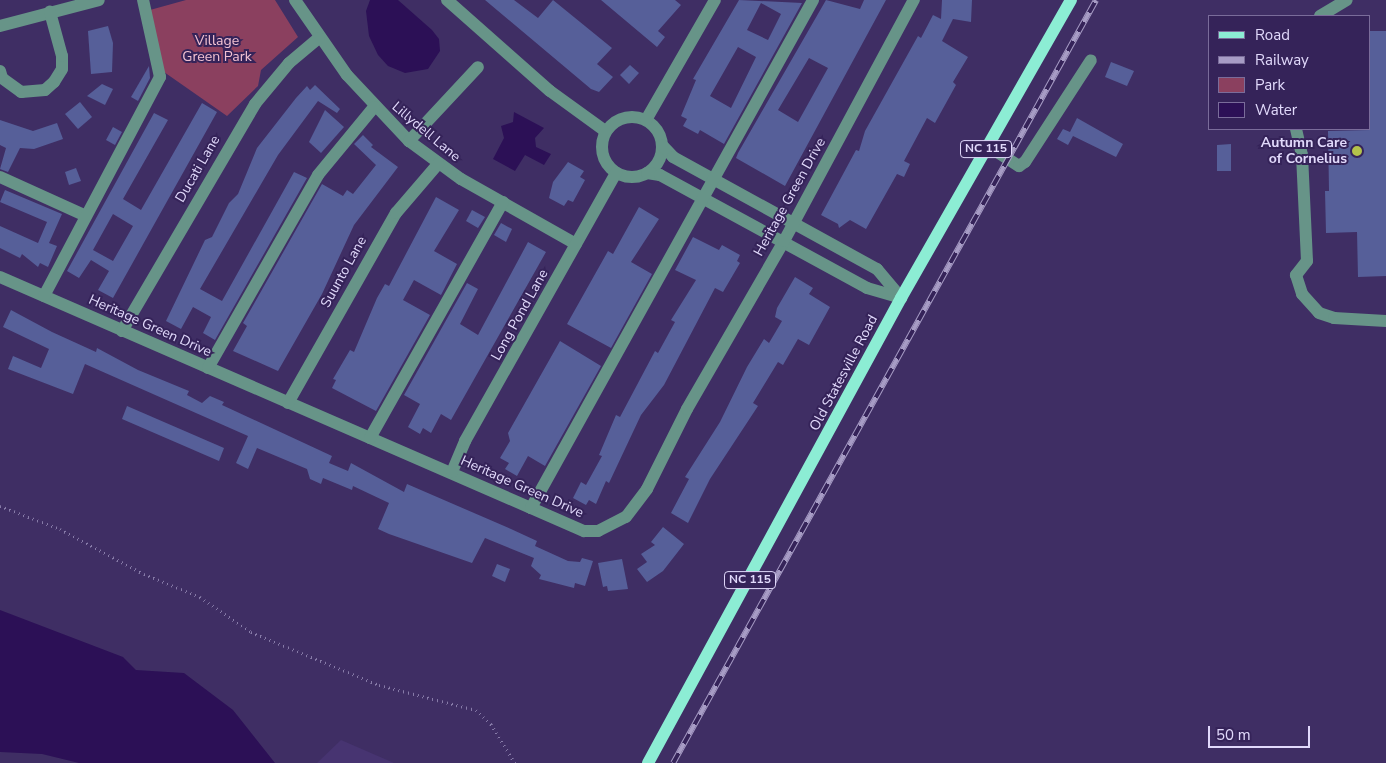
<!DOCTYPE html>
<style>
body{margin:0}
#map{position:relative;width:1386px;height:763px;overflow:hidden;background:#3f2e64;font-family:"Nunito Sans",sans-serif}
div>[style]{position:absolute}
.built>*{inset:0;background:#473471}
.green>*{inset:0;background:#8b405f}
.water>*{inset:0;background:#2c1056}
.building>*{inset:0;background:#565f99}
.path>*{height:2.5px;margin-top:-1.25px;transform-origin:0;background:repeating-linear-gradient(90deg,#877ba8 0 1px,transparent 0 5px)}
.minor>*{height:12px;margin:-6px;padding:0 6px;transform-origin:6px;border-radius:6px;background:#679488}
.minor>.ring{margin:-6px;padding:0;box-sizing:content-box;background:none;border:12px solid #679488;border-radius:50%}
.major>*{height:12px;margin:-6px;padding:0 6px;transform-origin:6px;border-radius:6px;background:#8cedd4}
.rail>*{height:5.5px;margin-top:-2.75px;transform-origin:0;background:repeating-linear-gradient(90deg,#352359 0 11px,#a79cc5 0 22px);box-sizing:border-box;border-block:1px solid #a79cc5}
.dots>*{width:14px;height:14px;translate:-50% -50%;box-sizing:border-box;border:2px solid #352359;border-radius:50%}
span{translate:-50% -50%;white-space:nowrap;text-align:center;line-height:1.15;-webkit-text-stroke:4px #352359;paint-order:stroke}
.shield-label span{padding:1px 4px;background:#352359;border:1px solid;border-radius:4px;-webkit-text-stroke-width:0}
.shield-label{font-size:12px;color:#e1d9fb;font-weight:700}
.park-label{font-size:14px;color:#f1c1d1}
.street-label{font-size:14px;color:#e1d9fb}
.poi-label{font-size:14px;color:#e1d9fb;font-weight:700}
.right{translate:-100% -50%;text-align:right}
.legend{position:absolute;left:1208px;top:15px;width:162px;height:115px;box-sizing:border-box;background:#352359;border:1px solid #7a6c9a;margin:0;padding:6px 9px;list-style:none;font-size:15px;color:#e1d9fb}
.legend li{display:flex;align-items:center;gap:10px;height:25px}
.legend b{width:25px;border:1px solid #7a6c9a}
.scale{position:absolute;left:1208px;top:726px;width:102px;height:22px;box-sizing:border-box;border:2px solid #e1d9fb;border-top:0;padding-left:6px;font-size:15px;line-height:18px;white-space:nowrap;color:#e1d9fb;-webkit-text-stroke:4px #352359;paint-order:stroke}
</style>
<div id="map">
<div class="built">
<i style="clip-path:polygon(341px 740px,394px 763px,317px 763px)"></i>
</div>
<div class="green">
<i style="clip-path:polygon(186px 0,275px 0,298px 37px,261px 70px,258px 86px,227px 116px,164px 72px,150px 10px)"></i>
</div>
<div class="water">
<i style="clip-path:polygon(370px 0,398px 0,432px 30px,439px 39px,440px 51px,428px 69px,405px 73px,388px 66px,378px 55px,369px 36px,366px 11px)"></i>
<i style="clip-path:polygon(514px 112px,544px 128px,535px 138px,536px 147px,551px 154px,544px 165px,525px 155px,515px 171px,493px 159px,504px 138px,501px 126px,513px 122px)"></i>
<i style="clip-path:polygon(0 610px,123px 657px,136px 670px,184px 673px,233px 710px,275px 763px,79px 763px,42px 754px,0 752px)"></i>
</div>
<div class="building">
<i style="clip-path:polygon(485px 0,514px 0,538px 18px,553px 0,612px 48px,597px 64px,613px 77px,599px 92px,591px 89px)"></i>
<i style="clip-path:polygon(601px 0,675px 0,681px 5px,658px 31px,665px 37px,657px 47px)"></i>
<i style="clip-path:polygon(evenodd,739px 0,802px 3px,724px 144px,700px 130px,698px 134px,683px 126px,687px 119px,681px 116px,696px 80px,693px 79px,739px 0,761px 3px,781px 14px,768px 40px,747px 30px,761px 3px,739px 0,738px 47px,756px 57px,731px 108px,710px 96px,738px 47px)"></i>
<i style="clip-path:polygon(evenodd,826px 0,860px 9px,864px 0,886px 0,785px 186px,736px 158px,738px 153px,826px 0,809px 58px,828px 68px,798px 122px,778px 110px,809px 58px)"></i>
<i style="clip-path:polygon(942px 0,972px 0,971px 22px,953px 19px,942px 41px,968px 57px,953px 82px,956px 85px,935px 123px,927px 118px,904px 161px,910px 164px,904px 177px,897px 174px,866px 229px,850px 220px,839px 228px,838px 224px,821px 215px,856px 150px,859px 151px,865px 131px,918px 36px,921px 38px,933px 15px,941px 19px)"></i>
<i style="clip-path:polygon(108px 26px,113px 43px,112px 72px,91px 74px,88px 31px)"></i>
<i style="clip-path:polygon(1370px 31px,1386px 31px,1386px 276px,1358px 277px,1357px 232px,1326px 233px,1325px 191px,1329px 191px,1328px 131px,1370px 130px)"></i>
<i style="clip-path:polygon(1111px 62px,1134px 71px,1127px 86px,1105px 77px)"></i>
<i style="clip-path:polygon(630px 65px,639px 73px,629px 84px,620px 75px)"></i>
<i style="clip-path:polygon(149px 66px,150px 78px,138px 101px,131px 97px)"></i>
<i style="clip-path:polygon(102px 84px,113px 89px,105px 105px,87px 96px)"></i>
<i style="clip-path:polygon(315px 85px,340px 109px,337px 113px,318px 101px,278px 155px,200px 289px,222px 301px,294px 172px,307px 178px,215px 340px,203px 333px,211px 317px,193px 307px,181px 329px,166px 321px,205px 240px,212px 237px,229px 203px,238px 194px,257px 148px,296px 98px,307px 86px,310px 90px)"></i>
<i style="clip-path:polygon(80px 102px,92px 117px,78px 129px,65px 114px)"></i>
<i style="clip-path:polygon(evenodd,202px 103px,217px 112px,113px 298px,98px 290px,109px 271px,91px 260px,79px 278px,67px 271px,154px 113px,168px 120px,123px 199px,141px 210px,202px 103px,113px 214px,133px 226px,113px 261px,93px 250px,113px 214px)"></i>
<i style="clip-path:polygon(325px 110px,344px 127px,321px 153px,309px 142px)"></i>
<i style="clip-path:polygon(1077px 118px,1123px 144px,1116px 157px,1073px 136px,1068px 145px,1057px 139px,1063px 129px,1070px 132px)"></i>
<i style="clip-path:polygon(0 120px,33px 131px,57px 123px,63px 139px,34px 149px,20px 148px,8px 172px,0 169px,6px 148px,0 145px)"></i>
<i style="clip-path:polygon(113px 127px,122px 132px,115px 145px,106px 140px)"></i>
<i style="clip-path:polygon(363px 135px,373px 145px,371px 147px,398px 167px,354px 225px,322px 294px,278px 371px,233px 351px,247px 326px,243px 323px,322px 184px,343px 196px,347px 190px,353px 194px,376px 165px,354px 144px)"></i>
<i style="clip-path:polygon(1231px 144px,1231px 171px,1217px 171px,1217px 145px)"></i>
<i style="clip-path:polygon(568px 162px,584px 171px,580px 177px,585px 180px,573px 202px,568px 200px,564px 206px,549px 198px,553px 182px)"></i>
<i style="clip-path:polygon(76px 168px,81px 181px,69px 185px,65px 172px)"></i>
<i style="clip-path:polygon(5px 190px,62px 214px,49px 243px,57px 246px,48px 267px,40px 263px,38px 267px,22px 254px,20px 258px,0 248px,0 226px,38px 243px,47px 222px,0 202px)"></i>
<i style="clip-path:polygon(436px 197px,459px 210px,434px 251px,457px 264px,441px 295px,414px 280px,403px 300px,430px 315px,376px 411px,332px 388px,336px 380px,333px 379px,350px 350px,354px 352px,377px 298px,385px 284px,389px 286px)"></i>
<i style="clip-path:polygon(639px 207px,659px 219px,631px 262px,652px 274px,611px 348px,567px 324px,608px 251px,613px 254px)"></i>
<i style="clip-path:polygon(472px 210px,485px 217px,478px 228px,466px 221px)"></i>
<i style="clip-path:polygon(501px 223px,512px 229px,506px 242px,494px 235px)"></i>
<i style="clip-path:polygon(693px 237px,719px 250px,722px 245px,740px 255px,737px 261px,740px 263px,723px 292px,715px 288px,664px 385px,641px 415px,609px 483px,606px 481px,596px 504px,589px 500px,586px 505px,573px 498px,581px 482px,586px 485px,602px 456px,599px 455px,616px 415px,620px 417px,655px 351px,658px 353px,675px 322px,671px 320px,696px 280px,675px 270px)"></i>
<i style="clip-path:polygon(528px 242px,546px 252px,451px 420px,441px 414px,431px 433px,423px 428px,420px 434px,408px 427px,420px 404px,404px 395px,467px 283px,478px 289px,460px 324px,478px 335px)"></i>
<i style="clip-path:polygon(795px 277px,813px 288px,809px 294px,830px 307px,809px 345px,798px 339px,783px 365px,778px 362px,753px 403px,758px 406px,710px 479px,688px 523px,671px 513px,689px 479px,685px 477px,720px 422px,747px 367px,764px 339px,769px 343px,782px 321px,775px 317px,777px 308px)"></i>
<i style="clip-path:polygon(11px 310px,52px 332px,96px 352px,97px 348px,138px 370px,189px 391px,187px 395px,202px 403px,210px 396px,224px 402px,222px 405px,332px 456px,329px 463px,348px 471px,351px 463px,404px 492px,407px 484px,511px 529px,537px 541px,535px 546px,568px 561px,580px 562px,582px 558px,593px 561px,585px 586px,575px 583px,574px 588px,539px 579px,541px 575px,531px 566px,534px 558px,485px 538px,472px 563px,389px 534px,378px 529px,389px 503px,353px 486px,352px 490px,323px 478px,321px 484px,310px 479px,307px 469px,257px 448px,248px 469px,236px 463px,248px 436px,85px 364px,73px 394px,8px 369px,13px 356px,41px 368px,49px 349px,3px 327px)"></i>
<i style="clip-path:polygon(560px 341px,601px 366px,545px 466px,528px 456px,517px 476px,505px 469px,509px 463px,500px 458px,510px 441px,508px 433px)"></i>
<i style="clip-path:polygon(127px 406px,224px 448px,219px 461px,122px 419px)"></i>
<i style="clip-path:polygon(663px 527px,684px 544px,663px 571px,647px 582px,637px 569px,647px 562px,641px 554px,655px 545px,651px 542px)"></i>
<i style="clip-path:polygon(622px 559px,628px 589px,608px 591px,607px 586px,603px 587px,598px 563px)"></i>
<i style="clip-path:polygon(497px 564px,510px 569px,505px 582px,492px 576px)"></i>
</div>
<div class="path">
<i style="left:0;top:506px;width:64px;rotate:21deg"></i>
<i style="left:60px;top:529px;width:95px;rotate:28.2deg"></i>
<i style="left:144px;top:574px;width:61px;rotate:22.3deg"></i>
<i style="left:200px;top:597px;width:62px;rotate:34.5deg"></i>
<i style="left:251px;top:632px;width:139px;rotate:22.5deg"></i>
<i style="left:379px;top:685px;width:100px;rotate:14.5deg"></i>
<i style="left:476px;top:710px;width:21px;rotate:43deg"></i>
<i style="left:491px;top:724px;width:46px;rotate:58.4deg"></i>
</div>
<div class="minor">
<i style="left:295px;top:0;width:91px;rotate:55.3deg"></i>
<i style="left:347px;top:75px;width:91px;rotate:46.8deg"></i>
<i style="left:409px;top:141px;width:64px;rotate:36.2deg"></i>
<i style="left:461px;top:179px;width:132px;rotate:29.5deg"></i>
<i style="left:447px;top:0;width:137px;rotate:41.5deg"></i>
<i style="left:550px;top:91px;width:68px;rotate:36deg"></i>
<i style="left:1320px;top:16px;width:31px;rotate:-31deg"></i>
<i style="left:0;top:26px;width:102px;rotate:-14.7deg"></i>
<i style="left:0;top:71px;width:7px;rotate:74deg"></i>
<i style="left:2px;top:78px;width:24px;rotate:36deg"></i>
<i style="left:21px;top:92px;width:24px;rotate:-5deg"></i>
<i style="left:45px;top:90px;width:12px;rotate:-42deg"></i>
<i style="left:54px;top:82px;width:15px;rotate:-58deg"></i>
<i style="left:62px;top:69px;width:13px;rotate:-90deg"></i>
<i style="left:62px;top:56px;width:46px;rotate:-105.3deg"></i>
<i class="ring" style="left:602px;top:117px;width:48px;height:48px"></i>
<i style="left:646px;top:120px;width:138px;rotate:-60.1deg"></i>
<i style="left:1296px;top:129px;width:27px;rotate:77deg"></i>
<i style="left:1302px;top:155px;width:106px;rotate:87.3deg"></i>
<i style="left:1307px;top:261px;width:18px;rotate:128deg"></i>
<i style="left:1296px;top:275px;width:20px;rotate:72deg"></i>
<i style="left:1302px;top:294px;width:25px;rotate:48deg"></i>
<i style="left:1319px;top:313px;width:16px;rotate:18deg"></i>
<i style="left:1334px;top:318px;width:52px;rotate:3.3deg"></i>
<i style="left:409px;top:141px;width:101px;rotate:-47deg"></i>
<i style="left:662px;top:145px;width:16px;rotate:47deg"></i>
<i style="left:673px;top:157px;width:233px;rotate:28.8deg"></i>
<i style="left:877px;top:269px;width:38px;rotate:50deg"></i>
<i style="left:988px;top:146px;width:37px;rotate:33deg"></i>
<i style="left:1019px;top:166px;width:7px;rotate:-34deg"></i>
<i style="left:1025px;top:162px;width:121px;rotate:-57.1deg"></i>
<i style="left:647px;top:173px;width:13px;rotate:9deg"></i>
<i style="left:660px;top:175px;width:236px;rotate:28.6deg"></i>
<i style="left:867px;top:288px;width:35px;rotate:16deg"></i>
<i style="left:0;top:177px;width:94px;rotate:24.4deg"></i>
<i style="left:0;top:277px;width:579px;rotate:23.51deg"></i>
<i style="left:531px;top:508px;width:58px;rotate:23.5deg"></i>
<i style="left:584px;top:531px;width:14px"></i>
<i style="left:598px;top:531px;width:31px;rotate:-27deg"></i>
<i style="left:626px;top:517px;width:35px;rotate:-53deg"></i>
<i style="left:647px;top:489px;width:89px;rotate:-63.4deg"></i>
<i style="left:687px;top:409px;width:194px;rotate:-60deg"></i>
<i style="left:784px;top:241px;width:274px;rotate:-61.7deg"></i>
<i style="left:44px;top:296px;width:248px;rotate:-62.1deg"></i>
<i style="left:160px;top:77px;width:79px;rotate:-102.4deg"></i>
<i style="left:122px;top:331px;width:263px;rotate:-59.6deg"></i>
<i style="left:255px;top:104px;width:53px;rotate:-50.3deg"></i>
<i style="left:289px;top:63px;width:39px;rotate:-40deg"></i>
<i style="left:208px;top:368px;width:222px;rotate:-60.3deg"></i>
<i style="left:318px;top:175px;width:88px;rotate:-50.5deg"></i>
<i style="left:288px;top:403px;width:219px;rotate:-60.4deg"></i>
<i style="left:396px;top:213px;width:65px;rotate:-49.4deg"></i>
<i style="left:370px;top:438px;width:271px;rotate:-60.6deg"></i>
<i style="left:452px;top:472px;width:34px;rotate:-67deg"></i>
<i style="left:465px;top:441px;width:308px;rotate:-60.6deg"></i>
<i style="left:531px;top:508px;width:581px;rotate:-60.96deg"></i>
</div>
<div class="major">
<i style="left:648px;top:763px;width:529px;rotate:-61.45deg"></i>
<i style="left:901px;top:298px;width:343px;rotate:-60.3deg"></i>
</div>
<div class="rail">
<i style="left:673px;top:763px;width:872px;rotate:-61deg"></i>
</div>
<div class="dots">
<i style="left:1357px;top:151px;background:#b3c24b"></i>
</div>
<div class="shield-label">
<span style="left:986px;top:149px">NC 115</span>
<span style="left:750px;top:580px">NC 115</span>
</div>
<div class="park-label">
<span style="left:217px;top:49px">Village<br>Green Park</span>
</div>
<div class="street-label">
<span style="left:426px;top:132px;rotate:40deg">Lillydell Lane</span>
<span style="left:198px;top:169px;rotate:-60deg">Ducati Lane</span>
<span style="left:790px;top:197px;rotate:-61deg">Heritage Green Drive</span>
<span style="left:344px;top:272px;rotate:-61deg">Suunto Lane</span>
<span style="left:520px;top:315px;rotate:-61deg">Long Pond Lane</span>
<span style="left:150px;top:326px;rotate:24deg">Heritage Green Drive</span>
<span style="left:844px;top:373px;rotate:-62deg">Old Statesville Road</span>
<span style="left:522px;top:487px;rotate:24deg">Heritage Green Drive</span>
</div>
<div class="poi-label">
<span class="right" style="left:1347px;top:151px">Autumn Care<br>of Cornelius</span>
</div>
<ul class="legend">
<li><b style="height:6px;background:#8cedd4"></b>Road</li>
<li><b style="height:6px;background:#a79cc5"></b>Railway</li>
<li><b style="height:14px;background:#8b405f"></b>Park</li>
<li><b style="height:14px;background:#2c1056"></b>Water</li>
</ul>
<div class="scale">50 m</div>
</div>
